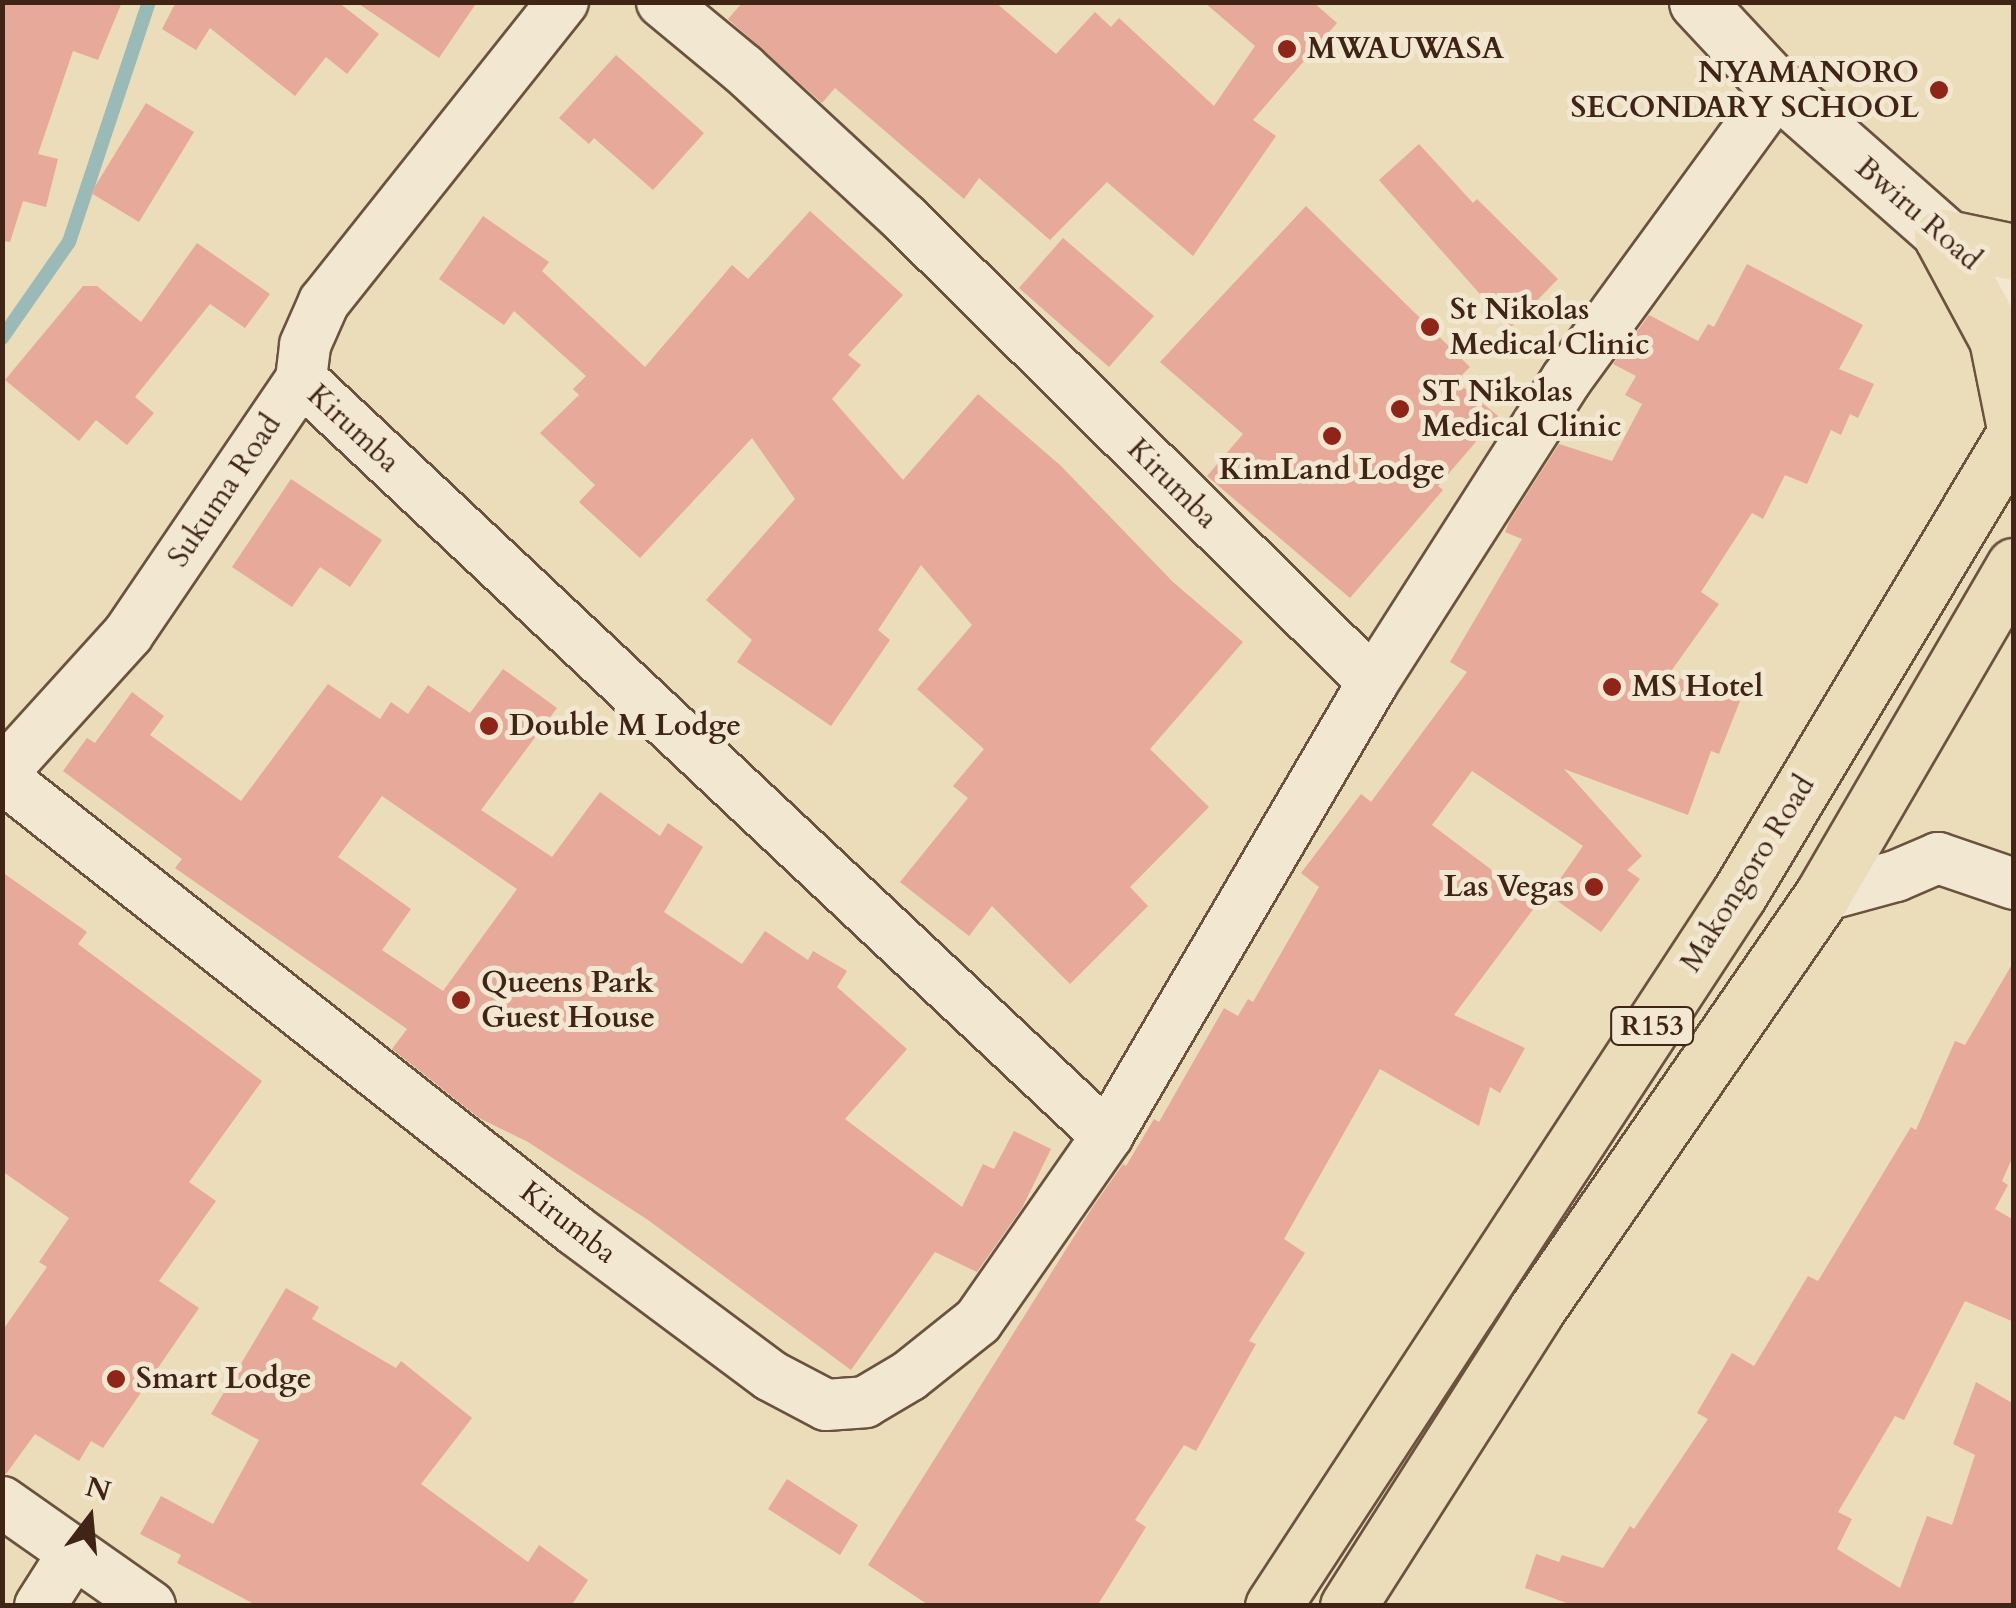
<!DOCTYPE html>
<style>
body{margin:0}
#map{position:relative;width:2016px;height:1608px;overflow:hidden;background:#ebdcba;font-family:Cardo,serif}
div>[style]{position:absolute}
.stream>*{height:14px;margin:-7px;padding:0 7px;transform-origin:7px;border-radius:7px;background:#99bab6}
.building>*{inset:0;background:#e7a999}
.roads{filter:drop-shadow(2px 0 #6b523f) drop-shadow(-2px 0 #6b523f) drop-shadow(0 2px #6b523f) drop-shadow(0 -2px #6b523f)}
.minor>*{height:50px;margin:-25px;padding:0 25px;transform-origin:25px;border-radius:25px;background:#f2e8d2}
.secondary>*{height:55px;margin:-27.5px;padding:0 27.5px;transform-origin:27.5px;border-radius:27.5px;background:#f2e8d2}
.primary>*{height:55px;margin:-27.5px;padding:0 27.5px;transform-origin:27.5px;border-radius:27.5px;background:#ebdcba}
.dots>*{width:28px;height:28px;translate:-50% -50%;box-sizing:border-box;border:5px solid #f2e8d2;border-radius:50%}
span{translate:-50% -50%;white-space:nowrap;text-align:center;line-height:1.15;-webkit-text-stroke:10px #f2e8d2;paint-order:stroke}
.shield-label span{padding:2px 8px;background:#f2e8d2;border:2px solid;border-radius:8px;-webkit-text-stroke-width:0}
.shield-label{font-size:28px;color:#402416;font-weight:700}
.poi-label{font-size:30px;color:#402416;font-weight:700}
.left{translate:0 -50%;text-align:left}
.right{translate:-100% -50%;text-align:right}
.street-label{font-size:30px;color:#402416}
.frame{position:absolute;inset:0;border:5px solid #402416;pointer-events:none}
.north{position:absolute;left:40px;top:1468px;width:100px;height:100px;-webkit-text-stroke:8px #f2e8d2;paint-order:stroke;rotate:16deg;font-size:28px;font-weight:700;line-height:40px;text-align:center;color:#402416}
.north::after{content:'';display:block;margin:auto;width:35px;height:45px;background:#402416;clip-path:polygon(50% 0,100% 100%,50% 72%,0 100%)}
</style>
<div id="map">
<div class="stream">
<i style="left:2px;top:338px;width:117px;rotate:-55.1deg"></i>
<i style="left:69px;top:242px;width:253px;rotate:-71.6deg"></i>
</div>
<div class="building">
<i style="clip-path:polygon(2px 2px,122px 2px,98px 60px,73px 51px,38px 154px,58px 159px,46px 207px,23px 201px,10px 242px,2px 241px)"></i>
<i style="clip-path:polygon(176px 2px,338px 2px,379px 34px,347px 74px,326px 57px,295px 96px,210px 28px,196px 50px,162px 29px)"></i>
<i style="clip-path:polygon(356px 2px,477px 2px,439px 58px)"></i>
<i style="clip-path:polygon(743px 2px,995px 2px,1056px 54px,1095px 12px,1111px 27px,1119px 18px,1214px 106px,1255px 46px,1204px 2px,1313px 2px,1337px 23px,1253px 120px,1276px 136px,1193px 256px,1107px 182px,1050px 240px,979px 178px,964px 199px,835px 88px,822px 103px,728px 19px)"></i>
<i style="clip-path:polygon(616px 55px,704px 133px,653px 190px,594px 138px,589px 144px,559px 118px)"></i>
<i style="clip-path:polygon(146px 103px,194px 132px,139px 222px,91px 193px)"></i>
<i style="clip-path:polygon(1419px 144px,1473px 203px,1477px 199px,1558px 279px,1510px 328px,1379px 180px)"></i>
<i style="clip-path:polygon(1306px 206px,1470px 367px,1456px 381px,1498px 416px,1438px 486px,1443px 490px,1350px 598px,1207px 476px,1243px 434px,1160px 362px)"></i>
<i style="clip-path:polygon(810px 211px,903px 295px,848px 355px,861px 365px,832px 399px,903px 480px,978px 394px,1061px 466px,1173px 582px,1243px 642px,1150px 749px,1209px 807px,1130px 887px,1148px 906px,1070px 984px,992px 906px,969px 936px,900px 882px,968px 798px,953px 786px,984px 749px,917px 689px,972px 625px,921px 565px,878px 630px,890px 640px,831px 726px,737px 662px,752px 640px,706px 600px,795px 499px,752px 438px,640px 558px,579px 502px,595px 485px,540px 433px,579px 395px,573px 389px,586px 376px,514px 311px,504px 325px,439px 279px,483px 216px,549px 262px,542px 271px,645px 367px,732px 265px,748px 279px)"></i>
<i style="clip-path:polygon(1063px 238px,1154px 316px,1109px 367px,1019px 288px)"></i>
<i style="clip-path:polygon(197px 243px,270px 294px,245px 328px,210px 304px,135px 397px,154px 413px,127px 445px,96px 420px,79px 441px,5px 380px,83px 286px,97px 286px,141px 322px)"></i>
<i style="clip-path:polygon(1747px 264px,1863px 325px,1839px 369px,1874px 384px,1858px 418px,1850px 414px,1841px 435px,1831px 430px,1807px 484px,1785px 475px,1763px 519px,1752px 513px,1701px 592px,1719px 604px,1669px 674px,1740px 701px,1719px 754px,1711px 751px,1688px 815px,1564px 769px,1642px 856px,1627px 870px,1640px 879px,1601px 932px,1549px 895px,1583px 846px,1472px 771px,1432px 825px,1537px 904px,1454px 1015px,1525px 1048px,1500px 1093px,1490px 1087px,1479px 1126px,1380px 1069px,1284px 1239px,1305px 1253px,1249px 1341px,1256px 1344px,1196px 1451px,1184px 1445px,1135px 1520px,1146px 1527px,1097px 1606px,930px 1606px,868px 1565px,1092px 1208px,1123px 1164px,1126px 1166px,1154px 1119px,1159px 1122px,1224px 1008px,1238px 1016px,1248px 999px,1253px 1002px,1319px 887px,1301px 873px,1361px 794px,1371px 802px,1467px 672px,1450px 662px,1522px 539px,1505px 532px,1509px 522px,1559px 444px,1612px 461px,1642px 404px,1625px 395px,1636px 376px,1613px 364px,1649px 315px,1698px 341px,1708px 324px,1714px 327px)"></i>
<i style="clip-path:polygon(291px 479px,382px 540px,350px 587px,320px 567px,292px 607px,232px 567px)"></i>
<i style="clip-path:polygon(evenodd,503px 669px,557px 708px,481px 810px,552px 857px,600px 792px,660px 836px,668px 823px,703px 847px,664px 912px,742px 964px,765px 931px,808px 960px,813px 951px,847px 971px,837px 987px,907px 1049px,845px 1119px,962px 1207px,983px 1164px,994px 1169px,1014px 1131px,1051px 1149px,1022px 1208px,977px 1272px,935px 1252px,851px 1370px,648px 1220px,528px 1142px,479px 1118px,392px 1049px,407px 1029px,175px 868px,182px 859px,63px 771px,87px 738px,95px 743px,132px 692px,164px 716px,150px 735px,241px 801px,328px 684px,380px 719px,391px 702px,408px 714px,428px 685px,470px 713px,503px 669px,382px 796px,517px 889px,443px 991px,382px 950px,411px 909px,338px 857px,382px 796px)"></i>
<i style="clip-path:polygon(2px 872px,87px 932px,78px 944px,262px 1081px,189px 1182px,216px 1201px,159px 1281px,199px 1308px,103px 1448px,91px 1441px,79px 1461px,35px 1434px,6px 1474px,2px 1474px,2px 1331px,47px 1267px,39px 1262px,69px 1218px,2px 1171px)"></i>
<i style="clip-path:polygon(2014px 961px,2014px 1154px,2002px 1181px,2008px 1185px,1995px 1209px,2014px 1220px,2014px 1322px,1965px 1301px,1904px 1420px,1895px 1416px,1838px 1512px,1852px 1519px,1837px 1549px,1900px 1588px,1927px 1516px,1952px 1525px,1975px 1455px,1953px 1444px,1976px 1382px,2014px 1404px,2014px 1606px,1575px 1606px,1525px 1588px,1536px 1554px,1559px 1562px,1562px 1555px,1603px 1568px,1630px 1526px,1634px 1529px,1708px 1419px,1697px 1413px,1732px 1353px,1754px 1366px,1808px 1276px,1818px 1281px,1911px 1127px,1916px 1130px,1955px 1041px,1965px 1045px)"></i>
<i style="clip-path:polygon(286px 1288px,319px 1307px,312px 1319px,396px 1368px,401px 1361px,472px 1418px,421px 1484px,528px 1562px,539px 1545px,588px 1580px,571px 1606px,258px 1606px,177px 1563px,181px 1555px,140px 1534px,161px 1496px,213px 1524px,259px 1440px,211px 1414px)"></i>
<i style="clip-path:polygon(787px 1479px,858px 1525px,840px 1555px,768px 1509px)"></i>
</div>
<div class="roads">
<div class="minor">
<i style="left:662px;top:2px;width:105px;rotate:39.6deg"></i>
<i style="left:743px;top:69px;width:221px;rotate:42.8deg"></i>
<i style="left:905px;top:219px;width:658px;rotate:44.69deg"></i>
<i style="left:301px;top:379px;width:1106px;rotate:43.2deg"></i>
<i style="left:2px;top:773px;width:188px;rotate:-47.8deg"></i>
<i style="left:128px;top:634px;width:308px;rotate:-55.8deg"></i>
<i style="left:301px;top:379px;width:34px;rotate:-83deg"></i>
<i style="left:305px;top:345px;width:47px;rotate:-66.2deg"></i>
<i style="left:324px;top:302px;width:384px;rotate:-51.5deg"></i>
<i style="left:2px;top:777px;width:730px;rotate:38.33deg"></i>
<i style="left:575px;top:1230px;width:244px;rotate:36.7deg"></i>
<i style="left:771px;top:1376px;width:62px;rotate:27.8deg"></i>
<i style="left:826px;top:1405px;width:39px;rotate:-4deg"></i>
<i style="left:865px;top:1402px;width:51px;rotate:-30.6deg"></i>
<i style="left:909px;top:1376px;width:88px;rotate:-38.6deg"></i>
<i style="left:978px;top:1321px;width:226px;rotate:-55.1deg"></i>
<i style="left:1107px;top:1136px;width:526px;rotate:-59.63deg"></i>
<i style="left:1373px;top:682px;width:358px;rotate:-57.4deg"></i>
<i style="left:1566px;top:380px;width:360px;rotate:-53.9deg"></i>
<i style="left:1822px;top:896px;width:77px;rotate:-15.1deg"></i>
<i style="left:1896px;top:876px;width:46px;rotate:-23.2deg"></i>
<i style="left:1938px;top:858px;width:80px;rotate:18.9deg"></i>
<i style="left:2px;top:1502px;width:181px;rotate:35.1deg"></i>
<i style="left:40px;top:1606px;width:62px;rotate:-57.6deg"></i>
</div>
<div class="secondary">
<i style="left:1697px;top:2px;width:119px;rotate:47deg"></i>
<i style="left:1778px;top:89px;width:315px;rotate:41.4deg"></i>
</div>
<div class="primary">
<i style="left:1942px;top:237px;width:116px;rotate:61.7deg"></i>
<i style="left:1997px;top:339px;width:86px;rotate:78.6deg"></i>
<i style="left:1942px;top:237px;width:74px;rotate:11.8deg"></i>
<i style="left:1273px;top:1606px;width:851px;rotate:-56.8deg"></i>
<i style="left:1739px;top:894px;width:535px;rotate:-59.07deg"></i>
<i style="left:1348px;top:1606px;width:348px;rotate:-57.5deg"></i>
<i style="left:1535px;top:1312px;width:505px;rotate:-55.4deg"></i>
<i style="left:1822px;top:896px;width:382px;rotate:-59.8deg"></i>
</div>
</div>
<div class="dots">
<i style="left:1287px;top:49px;background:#8f2418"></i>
<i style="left:1939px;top:90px;background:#8f2418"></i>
<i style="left:1430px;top:327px;background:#8f2418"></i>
<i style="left:1400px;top:409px;background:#8f2418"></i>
<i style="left:1332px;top:436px;background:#8f2418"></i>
<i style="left:1612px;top:687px;background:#8f2418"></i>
<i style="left:489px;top:726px;background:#8f2418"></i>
<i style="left:1594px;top:887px;background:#8f2418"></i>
<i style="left:461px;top:1000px;background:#8f2418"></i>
<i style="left:116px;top:1379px;background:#8f2418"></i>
</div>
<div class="shield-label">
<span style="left:1652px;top:1026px">R153</span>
</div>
<div class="poi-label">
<span class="left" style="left:1307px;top:49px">MWAUWASA</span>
<span class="right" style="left:1919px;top:90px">NYAMANORO<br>SECONDARY SCHOOL</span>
<span class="left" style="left:1450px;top:327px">St Nikolas<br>Medical Clinic</span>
<span class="left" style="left:1422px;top:409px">ST Nikolas<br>Medical Clinic</span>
<span style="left:1332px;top:470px">KimLand Lodge</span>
<span class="left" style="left:1632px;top:687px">MS Hotel</span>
<span class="left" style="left:509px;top:726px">Double M Lodge</span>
<span class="right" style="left:1574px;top:887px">Las Vegas</span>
<span class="left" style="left:481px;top:1000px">Queens Park<br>Guest House</span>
<span class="left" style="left:136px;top:1379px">Smart Lodge</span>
</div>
<div class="street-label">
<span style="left:1918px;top:214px;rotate:41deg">Bwiru Road</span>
<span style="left:353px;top:429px;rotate:43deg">Kirumba</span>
<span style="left:1172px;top:484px;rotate:45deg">Kirumba</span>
<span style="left:225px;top:491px;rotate:-56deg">Sukuma Road</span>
<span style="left:1748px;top:874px;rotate:-58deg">Makongoro Road</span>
<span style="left:568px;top:1223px;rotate:38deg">Kirumba</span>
</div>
<div class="frame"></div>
<div class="north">N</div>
</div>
